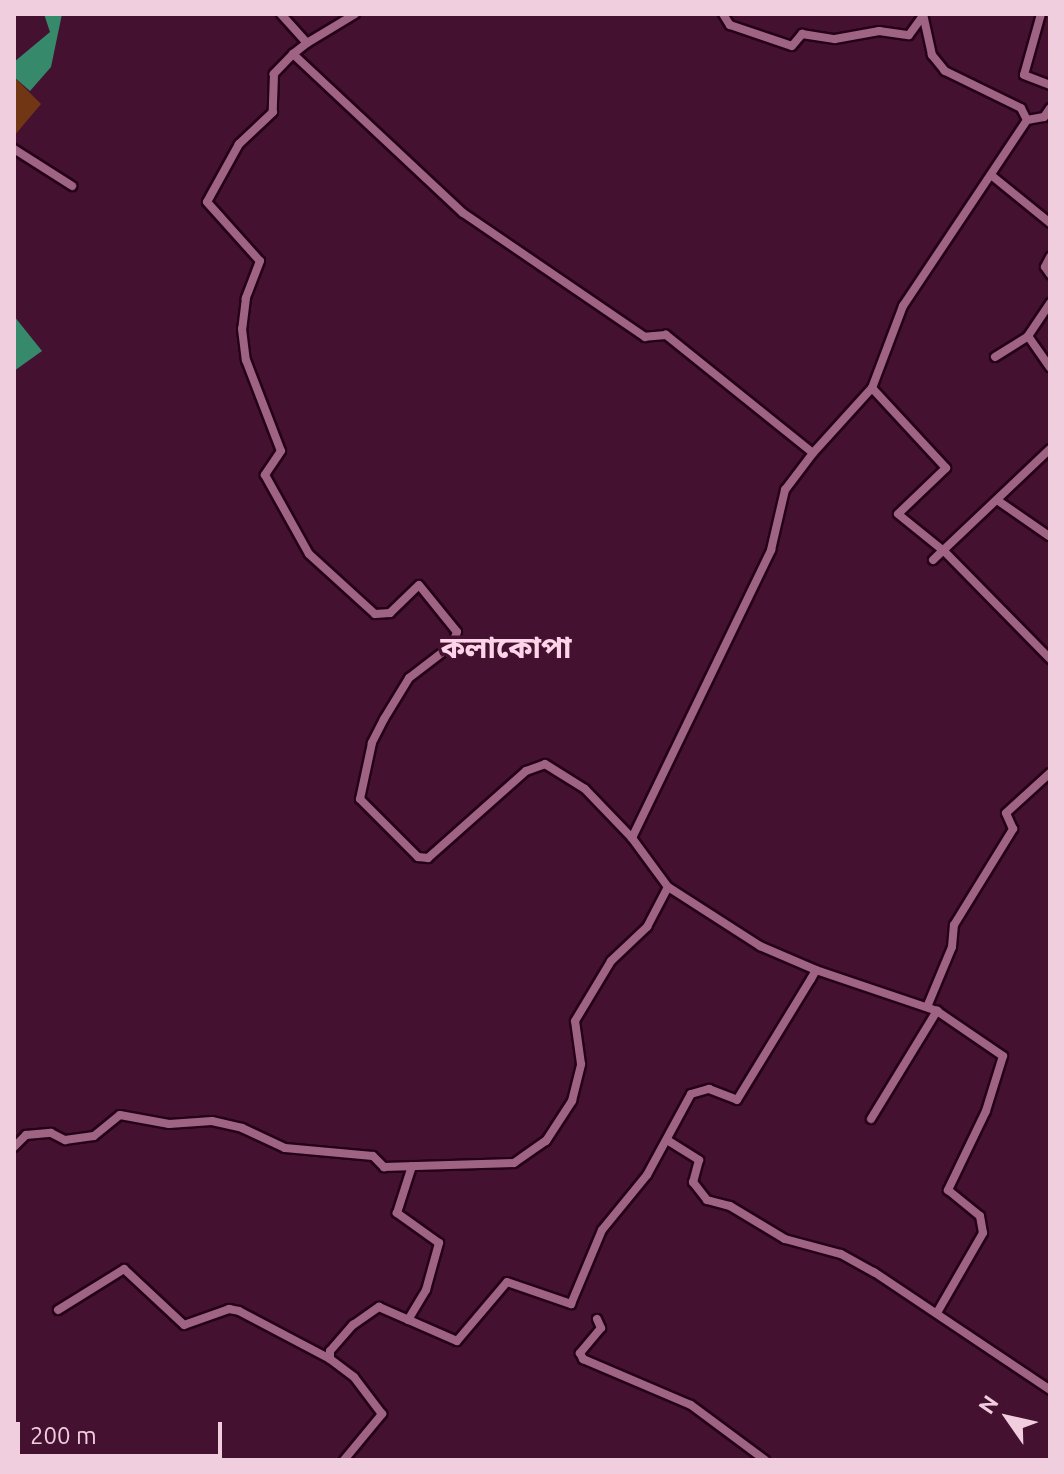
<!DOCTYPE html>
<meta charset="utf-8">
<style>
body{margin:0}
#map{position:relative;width:1064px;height:1474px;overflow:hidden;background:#451131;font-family:Ubuntu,"Noto Sans Bengali",sans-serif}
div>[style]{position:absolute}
.green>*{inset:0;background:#713613}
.water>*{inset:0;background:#37896c}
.roads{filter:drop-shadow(2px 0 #250117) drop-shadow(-2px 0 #250117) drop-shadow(0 2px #250117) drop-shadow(0 -2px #250117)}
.minor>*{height:8px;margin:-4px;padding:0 4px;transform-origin:4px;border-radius:4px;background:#9f6383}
span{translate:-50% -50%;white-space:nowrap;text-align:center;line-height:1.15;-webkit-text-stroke:7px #451131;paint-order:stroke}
.quarter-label{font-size:30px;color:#fdd4e8;font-weight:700}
.frame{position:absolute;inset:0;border:16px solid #f0cede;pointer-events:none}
.north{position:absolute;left:968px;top:1378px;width:80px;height:80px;-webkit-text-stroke:6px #451131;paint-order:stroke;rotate:304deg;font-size:22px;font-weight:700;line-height:32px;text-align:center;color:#f0cede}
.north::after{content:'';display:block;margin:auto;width:28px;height:36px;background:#f0cede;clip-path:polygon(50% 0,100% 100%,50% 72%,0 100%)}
.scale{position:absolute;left:16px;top:1422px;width:206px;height:36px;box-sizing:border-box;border:4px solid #f0cede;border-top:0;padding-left:10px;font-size:24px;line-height:28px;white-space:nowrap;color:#f0cede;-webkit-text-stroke:6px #451131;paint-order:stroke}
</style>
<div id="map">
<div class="green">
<i style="clip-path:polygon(14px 77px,41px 104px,14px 136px)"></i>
</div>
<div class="water">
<i style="clip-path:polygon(44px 14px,62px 14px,51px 67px,30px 91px,14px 77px,14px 62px,50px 32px)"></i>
<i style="clip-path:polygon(14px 316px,42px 351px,14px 371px)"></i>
</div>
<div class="roads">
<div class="minor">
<i style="left:723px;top:14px;width:13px;rotate:58deg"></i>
<i style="left:730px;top:25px;width:65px;rotate:18.7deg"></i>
<i style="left:792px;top:46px;width:16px;rotate:-50deg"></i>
<i style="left:802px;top:34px;width:33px;rotate:9deg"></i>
<i style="left:835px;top:39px;width:45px;rotate:-10.3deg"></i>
<i style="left:879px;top:31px;width:30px;rotate:8deg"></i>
<i style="left:909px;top:35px;width:24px;rotate:-54deg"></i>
<i style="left:1041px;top:14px;width:63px;rotate:105.6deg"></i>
<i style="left:1024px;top:75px;width:28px;rotate:21deg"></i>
<i style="left:307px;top:43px;width:56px;rotate:-31.1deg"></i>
<i style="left:293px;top:54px;width:28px;rotate:134deg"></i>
<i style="left:274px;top:74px;width:38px;rotate:92deg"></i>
<i style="left:273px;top:112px;width:47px;rotate:136.7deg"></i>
<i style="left:239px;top:144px;width:66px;rotate:118.9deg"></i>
<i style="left:207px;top:202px;width:79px;rotate:48.1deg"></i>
<i style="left:260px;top:261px;width:40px;rotate:111deg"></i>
<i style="left:246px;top:298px;width:31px;rotate:97deg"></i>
<i style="left:242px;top:329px;width:31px;rotate:83deg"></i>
<i style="left:246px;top:360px;width:97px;rotate:69deg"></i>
<i style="left:281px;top:451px;width:29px;rotate:124deg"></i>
<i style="left:265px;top:475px;width:90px;rotate:60.9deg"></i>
<i style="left:309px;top:554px;width:89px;rotate:42.3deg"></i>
<i style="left:375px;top:614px;width:15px;rotate:-4deg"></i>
<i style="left:390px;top:613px;width:40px;rotate:-44deg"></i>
<i style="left:419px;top:585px;width:60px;rotate:51deg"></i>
<i style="left:457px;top:632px;width:14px;rotate:111deg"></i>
<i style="left:452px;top:645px;width:54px;rotate:142.5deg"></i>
<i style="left:409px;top:678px;width:48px;rotate:121.4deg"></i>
<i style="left:384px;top:719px;width:27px;rotate:117deg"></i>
<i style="left:372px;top:743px;width:57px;rotate:102.1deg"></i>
<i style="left:360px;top:799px;width:82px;rotate:45deg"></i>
<i style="left:418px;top:857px;width:10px;rotate:6deg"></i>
<i style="left:428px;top:858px;width:131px;rotate:-41.6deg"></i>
<i style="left:526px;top:771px;width:20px;rotate:-20deg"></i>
<i style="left:545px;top:764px;width:47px;rotate:32deg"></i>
<i style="left:585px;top:789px;width:68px;rotate:46.2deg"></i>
<i style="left:1027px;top:120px;width:17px;rotate:-10deg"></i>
<i style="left:1044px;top:117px;width:11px;rotate:-56deg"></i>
<i style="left:14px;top:149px;width:69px;rotate:32.5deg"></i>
<i style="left:991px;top:175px;width:76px;rotate:39.1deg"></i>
<i style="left:1050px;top:257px;width:11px;rotate:117deg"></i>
<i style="left:1045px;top:267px;width:9px;rotate:54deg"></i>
<i style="left:1028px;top:336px;width:38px;rotate:55deg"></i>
<i style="left:995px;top:357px;width:39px;rotate:-32deg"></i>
<i style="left:1028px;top:336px;width:40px;rotate:-56deg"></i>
<i style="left:872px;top:388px;width:109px;rotate:47.2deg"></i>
<i style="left:946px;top:468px;width:66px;rotate:136.2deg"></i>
<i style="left:898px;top:514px;width:60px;rotate:39deg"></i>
<i style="left:945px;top:552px;width:150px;rotate:45.5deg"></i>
<i style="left:813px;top:453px;width:88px;rotate:-47.8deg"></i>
<i style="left:872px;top:388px;width:88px;rotate:-69.3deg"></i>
<i style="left:903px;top:306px;width:224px;rotate:-56.3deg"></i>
<i style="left:1027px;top:120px;width:13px;rotate:-117deg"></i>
<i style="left:1021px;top:108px;width:85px;rotate:-154deg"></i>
<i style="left:945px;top:71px;width:21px;rotate:-129deg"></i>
<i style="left:932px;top:55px;width:42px;rotate:-102.4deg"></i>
<i style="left:997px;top:500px;width:63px;rotate:34.7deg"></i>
<i style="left:933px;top:560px;width:161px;rotate:-43.5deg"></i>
<i style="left:816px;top:970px;width:128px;rotate:18.7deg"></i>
<i style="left:937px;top:1011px;width:80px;rotate:34.3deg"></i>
<i style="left:1003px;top:1056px;width:58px;rotate:107.2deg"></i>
<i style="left:986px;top:1111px;width:88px;rotate:115.7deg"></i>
<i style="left:948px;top:1190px;width:41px;rotate:39.1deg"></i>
<i style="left:980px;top:1216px;width:17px;rotate:80deg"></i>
<i style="left:983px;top:1233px;width:90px;rotate:120deg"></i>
<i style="left:927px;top:1007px;width:65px;rotate:-67.4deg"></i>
<i style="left:952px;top:947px;width:22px;rotate:-85deg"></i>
<i style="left:954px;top:925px;width:113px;rotate:-58.4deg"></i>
<i style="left:1013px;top:829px;width:17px;rotate:-114deg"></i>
<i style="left:1006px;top:813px;width:59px;rotate:-42.3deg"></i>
<i style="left:871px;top:1119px;width:127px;rotate:-58.6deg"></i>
<i style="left:667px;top:1140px;width:38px;rotate:32deg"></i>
<i style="left:699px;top:1160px;width:23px;rotate:105deg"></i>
<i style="left:693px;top:1182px;width:23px;rotate:52deg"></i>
<i style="left:707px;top:1200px;width:24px;rotate:15deg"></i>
<i style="left:730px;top:1206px;width:64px;rotate:31deg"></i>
<i style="left:785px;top:1239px;width:58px;rotate:15deg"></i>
<i style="left:841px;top:1254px;width:38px;rotate:29deg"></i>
<i style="left:874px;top:1272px;width:212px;rotate:33.8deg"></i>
<i style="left:14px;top:1147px;width:17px;rotate:-45deg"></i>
<i style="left:26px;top:1135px;width:25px;rotate:-5deg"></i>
<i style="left:51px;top:1133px;width:16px;rotate:27deg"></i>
<i style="left:65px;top:1140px;width:29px;rotate:-8deg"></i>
<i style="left:94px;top:1136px;width:33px;rotate:-39deg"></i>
<i style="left:120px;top:1115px;width:50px;rotate:10.4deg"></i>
<i style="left:169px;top:1124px;width:43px;rotate:-4deg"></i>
<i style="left:212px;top:1121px;width:31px;rotate:13deg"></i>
<i style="left:242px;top:1128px;width:47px;rotate:24.9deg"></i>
<i style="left:285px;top:1148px;width:88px;rotate:5.2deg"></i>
<i style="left:373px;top:1156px;width:16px;rotate:45deg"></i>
<i style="left:384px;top:1167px;width:130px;rotate:-1.8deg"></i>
<i style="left:514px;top:1163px;width:39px;rotate:-35deg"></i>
<i style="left:546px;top:1141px;width:48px;rotate:-57deg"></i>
<i style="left:572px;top:1101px;width:38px;rotate:-76deg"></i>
<i style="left:581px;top:1064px;width:43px;rotate:-97.9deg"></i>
<i style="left:575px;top:1021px;width:70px;rotate:-59deg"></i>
<i style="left:611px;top:961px;width:50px;rotate:-43.4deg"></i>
<i style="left:647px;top:927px;width:45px;rotate:-62.3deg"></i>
<i style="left:668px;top:887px;width:61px;rotate:-126.3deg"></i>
<i style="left:632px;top:838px;width:320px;rotate:-64.2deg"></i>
<i style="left:771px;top:550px;width:62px;rotate:-76.9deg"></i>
<i style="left:785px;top:490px;width:46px;rotate:-52.9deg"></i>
<i style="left:813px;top:453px;width:189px;rotate:-141.2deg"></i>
<i style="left:666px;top:335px;width:21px;rotate:175deg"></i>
<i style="left:645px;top:337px;width:220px;rotate:-145.7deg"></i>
<i style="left:463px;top:213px;width:233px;rotate:-136.9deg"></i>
<i style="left:293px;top:54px;width:18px;rotate:-38deg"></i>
<i style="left:307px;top:43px;width:39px;rotate:-132deg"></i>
<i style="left:58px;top:1310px;width:78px;rotate:-31.8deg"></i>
<i style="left:124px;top:1269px;width:82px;rotate:43deg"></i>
<i style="left:184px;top:1325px;width:48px;rotate:-19.6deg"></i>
<i style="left:229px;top:1309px;width:10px;rotate:11deg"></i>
<i style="left:239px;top:1311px;width:103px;rotate:27.8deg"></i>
<i style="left:597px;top:1319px;width:10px;rotate:66deg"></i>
<i style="left:601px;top:1328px;width:33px;rotate:130deg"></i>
<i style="left:580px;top:1353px;width:7px;rotate:63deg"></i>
<i style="left:583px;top:1359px;width:117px;rotate:23.1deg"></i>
<i style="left:691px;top:1405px;width:92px;rotate:36.6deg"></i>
<i style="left:408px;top:1320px;width:35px;rotate:-59deg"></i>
<i style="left:426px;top:1290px;width:49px;rotate:-74.5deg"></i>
<i style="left:439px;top:1243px;width:52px;rotate:-144.5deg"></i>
<i style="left:397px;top:1213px;width:49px;rotate:-72.3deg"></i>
<i style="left:344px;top:1460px;width:60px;rotate:-50.4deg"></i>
<i style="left:382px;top:1414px;width:46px;rotate:-127.1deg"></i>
<i style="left:354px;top:1377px;width:30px;rotate:-143deg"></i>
<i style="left:330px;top:1359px;width:8px;rotate:-90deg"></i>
<i style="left:330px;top:1351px;width:35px;rotate:-49deg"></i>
<i style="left:353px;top:1325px;width:32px;rotate:-35deg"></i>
<i style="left:379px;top:1307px;width:85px;rotate:23.6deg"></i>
<i style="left:457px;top:1341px;width:77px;rotate:-49.7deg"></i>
<i style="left:507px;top:1282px;width:68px;rotate:19deg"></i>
<i style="left:571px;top:1304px;width:80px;rotate:-67.3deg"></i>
<i style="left:602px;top:1230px;width:71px;rotate:-50.7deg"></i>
<i style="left:647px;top:1175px;width:92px;rotate:-61.5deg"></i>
<i style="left:691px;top:1094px;width:19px;rotate:-16deg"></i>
<i style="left:709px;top:1089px;width:30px;rotate:21deg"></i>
<i style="left:737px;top:1100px;width:142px;rotate:-58.6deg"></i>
<i style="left:811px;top:979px;width:10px;rotate:-61deg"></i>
<i style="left:816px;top:970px;width:61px;rotate:-156.8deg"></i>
<i style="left:760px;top:946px;width:109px;rotate:-147.3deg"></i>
</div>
</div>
<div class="quarter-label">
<span style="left:506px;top:647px">কলাকোপা</span>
</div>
<div class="frame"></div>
<div class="north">N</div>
<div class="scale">200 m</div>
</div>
